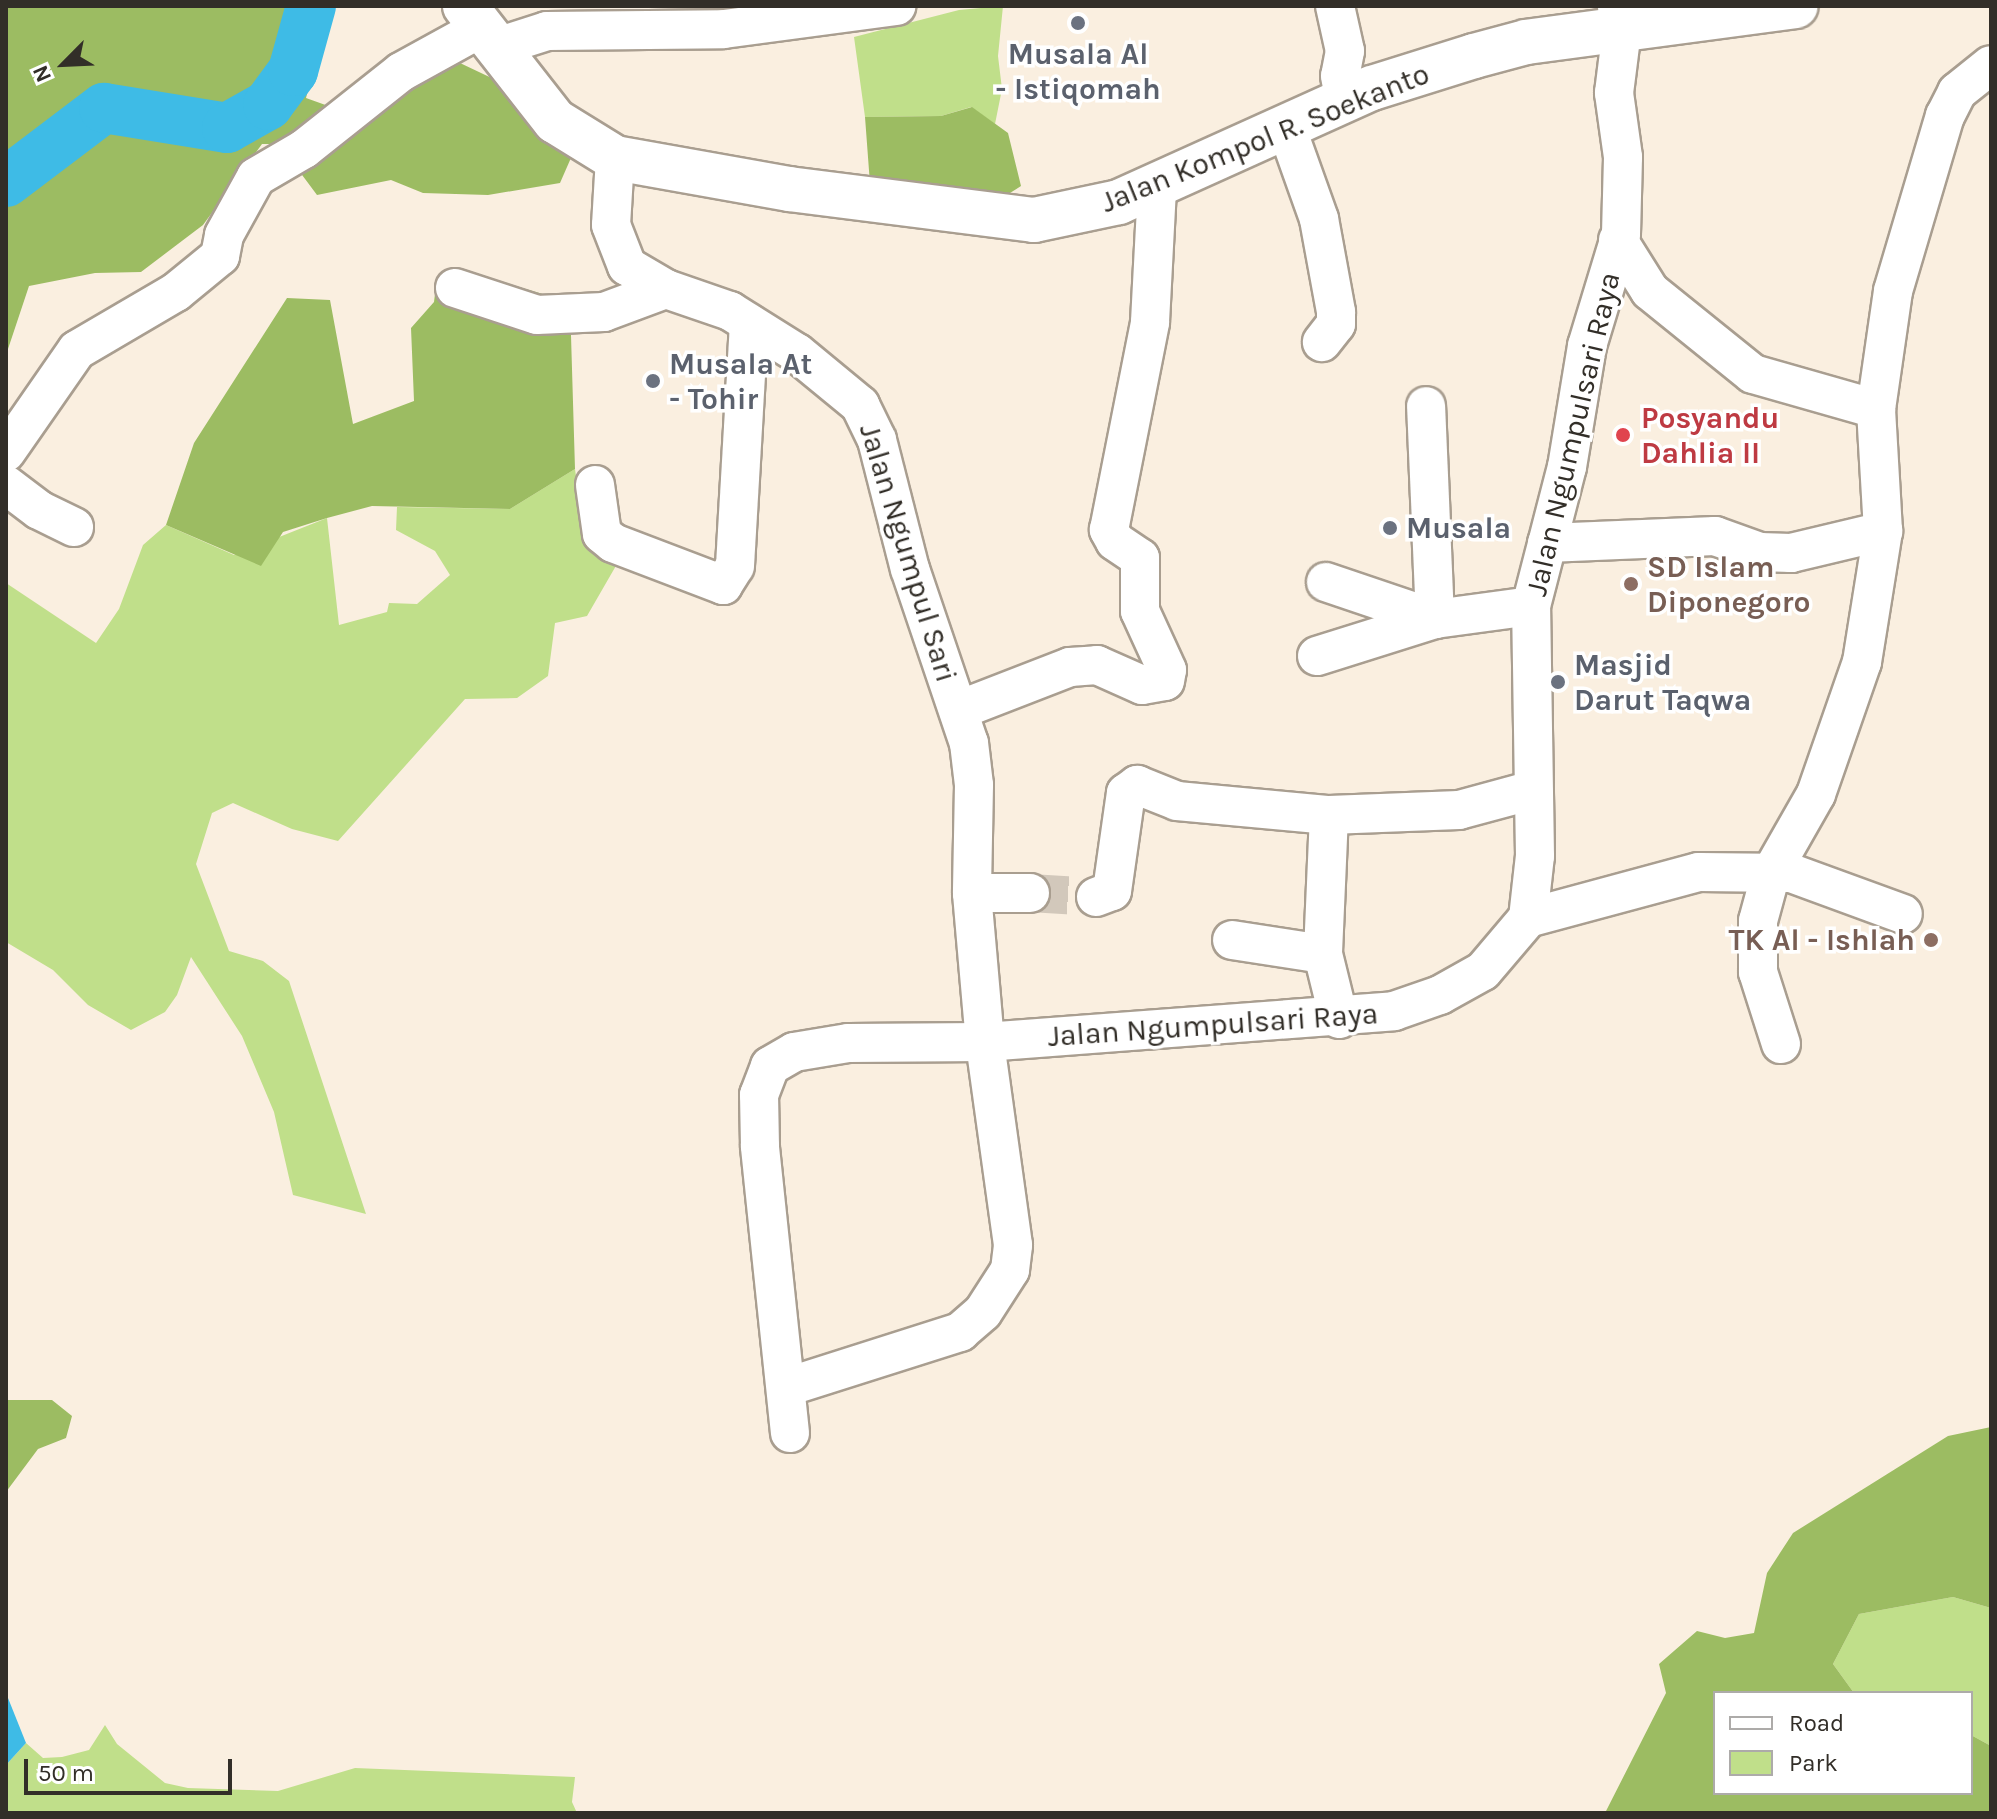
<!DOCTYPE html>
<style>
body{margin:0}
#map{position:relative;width:1997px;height:1819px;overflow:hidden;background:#faefe0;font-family:Karla,sans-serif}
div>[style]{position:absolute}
.green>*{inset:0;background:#c0df8a}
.forest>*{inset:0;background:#9cbc62}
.water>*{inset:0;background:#3ebbe6}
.river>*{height:50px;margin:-25px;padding:0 25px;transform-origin:25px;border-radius:25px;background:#3ebbe6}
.minor-tunnel>*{height:38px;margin-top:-19px;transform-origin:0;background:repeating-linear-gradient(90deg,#d2c8bb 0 38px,transparent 0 57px)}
.roads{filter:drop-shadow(2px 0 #a99e90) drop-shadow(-2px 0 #a99e90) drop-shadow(0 2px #a99e90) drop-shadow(0 -2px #a99e90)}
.minor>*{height:38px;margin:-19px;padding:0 19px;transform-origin:19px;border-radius:19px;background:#fff}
.major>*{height:44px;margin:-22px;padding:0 22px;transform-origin:22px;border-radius:22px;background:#fff}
.dots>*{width:22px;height:22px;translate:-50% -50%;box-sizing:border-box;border:4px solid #fff;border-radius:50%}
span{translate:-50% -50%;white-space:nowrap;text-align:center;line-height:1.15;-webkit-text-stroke:7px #fff;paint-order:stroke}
.worship-label{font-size:30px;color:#5b616d;font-weight:700}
.left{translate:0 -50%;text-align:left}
.street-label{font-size:30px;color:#322e28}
.health-label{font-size:30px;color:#be3a42;font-weight:700}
.education-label{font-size:30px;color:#785e54;font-weight:700}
.right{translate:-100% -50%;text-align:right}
.frame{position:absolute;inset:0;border:8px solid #322e28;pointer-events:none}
.legend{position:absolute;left:1713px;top:1691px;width:260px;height:104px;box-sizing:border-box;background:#fff;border:2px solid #adaba9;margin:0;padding:10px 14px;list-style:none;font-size:24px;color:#322e28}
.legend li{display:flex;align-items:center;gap:16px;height:40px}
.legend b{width:40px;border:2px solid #adaba9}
.north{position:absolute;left:24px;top:24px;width:80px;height:80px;-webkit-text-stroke:6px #fff;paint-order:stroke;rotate:246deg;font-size:22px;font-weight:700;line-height:32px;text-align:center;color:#322e28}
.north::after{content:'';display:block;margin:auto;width:28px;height:36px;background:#322e28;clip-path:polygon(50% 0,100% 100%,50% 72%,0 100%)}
.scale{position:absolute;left:24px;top:1759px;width:208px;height:36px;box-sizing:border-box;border:4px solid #322e28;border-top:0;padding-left:10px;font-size:24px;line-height:28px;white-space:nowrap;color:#322e28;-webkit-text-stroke:6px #fff;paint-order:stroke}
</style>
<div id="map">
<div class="green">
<i style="clip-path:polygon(1003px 6px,998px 56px,1002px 89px,995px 124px,971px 107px,941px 116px,865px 117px,854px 37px,959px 10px)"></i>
<i style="clip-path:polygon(575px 469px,582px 520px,617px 564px,587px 616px,555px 623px,548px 676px,517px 698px,465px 699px,338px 841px,292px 829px,233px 803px,212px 813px,196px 864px,229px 951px,263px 961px,289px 981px,366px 1214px,293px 1195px,274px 1112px,242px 1036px,191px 957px,177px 995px,165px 1012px,131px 1030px,88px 1005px,53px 970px,6px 942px,6px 583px,96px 643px,119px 609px,143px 545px,166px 525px,234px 555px,327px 518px,339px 625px,387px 612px,389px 603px,417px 604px,450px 575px,435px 551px,396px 530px,397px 507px,510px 509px)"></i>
<i style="clip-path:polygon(1953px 1597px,1991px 1608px,1991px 1746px,1971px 1735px,1971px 1693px,1854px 1693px,1833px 1664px,1859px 1614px)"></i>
<i style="clip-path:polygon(105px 1725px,117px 1744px,165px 1783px,188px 1788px,278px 1791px,355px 1768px,575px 1777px,572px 1802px,577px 1813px,6px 1813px,6px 1765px,26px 1743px,43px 1758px,62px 1757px,89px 1750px)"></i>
</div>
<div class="forest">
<i style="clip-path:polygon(6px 6px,330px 6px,306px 98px,359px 117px,460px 63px,500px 82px,574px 151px,560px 183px,488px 195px,423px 193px,391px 180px,317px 195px,279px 144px,262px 144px,203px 225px,141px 272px,95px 273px,29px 286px,6px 355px)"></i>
<i style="clip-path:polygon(972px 107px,1008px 133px,1021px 186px,997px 201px,870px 184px,865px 117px,941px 116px)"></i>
<i style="clip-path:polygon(482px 276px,570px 302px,575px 469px,510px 509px,372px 506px,327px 518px,283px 532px,261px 566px,166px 525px,194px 443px,287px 298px,330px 300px,353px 424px,414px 401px,411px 328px,434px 302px,436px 286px)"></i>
<i style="clip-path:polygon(6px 1400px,52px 1400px,72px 1416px,66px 1438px,38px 1449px,6px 1492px)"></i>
<i style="clip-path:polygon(1991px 1427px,1991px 1608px,1953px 1597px,1859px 1614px,1833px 1664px,1854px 1693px,1715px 1693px,1715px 1793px,1971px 1793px,1971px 1735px,1991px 1746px,1991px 1813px,1605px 1813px,1666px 1693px,1659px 1664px,1697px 1631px,1725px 1638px,1754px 1633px,1767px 1573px,1793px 1533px,1948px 1436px)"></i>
</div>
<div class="water">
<i style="clip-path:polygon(6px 1693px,26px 1743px,6px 1765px)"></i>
</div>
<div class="river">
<i style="left:6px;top:182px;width:123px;rotate:-37.1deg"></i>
<i style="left:104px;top:108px;width:125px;rotate:9.2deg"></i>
<i style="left:227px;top:128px;width:47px;rotate:-29.3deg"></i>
<i style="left:268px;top:105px;width:42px;rotate:-53.7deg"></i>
<i style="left:293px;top:71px;width:67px;rotate:-74.5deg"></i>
</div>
<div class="minor-tunnel">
<i style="left:1030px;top:893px;width:66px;rotate:3.5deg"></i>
</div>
<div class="roads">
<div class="minor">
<i style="left:1335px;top:6px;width:46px;rotate:77.5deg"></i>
<i style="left:1345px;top:51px;width:25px;rotate:101deg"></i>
<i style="left:1340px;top:76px;width:26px;rotate:79deg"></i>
<i style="left:500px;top:46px;width:49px;rotate:-17.7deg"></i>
<i style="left:547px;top:31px;width:177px;rotate:-0.6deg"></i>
<i style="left:724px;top:29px;width:174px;rotate:-7.6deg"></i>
<i style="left:1287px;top:129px;width:96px;rotate:70.4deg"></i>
<i style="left:1319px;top:219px;width:95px;rotate:79.6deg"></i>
<i style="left:1336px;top:312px;width:12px;rotate:90deg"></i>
<i style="left:1336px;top:324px;width:23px;rotate:128deg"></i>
<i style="left:615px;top:158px;width:67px;rotate:93.4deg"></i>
<i style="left:611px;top:225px;width:44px;rotate:68.7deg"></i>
<i style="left:627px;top:266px;width:45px;rotate:30.5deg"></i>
<i style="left:666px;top:289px;width:68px;rotate:19deg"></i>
<i style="left:730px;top:311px;width:79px;rotate:32.1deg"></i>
<i style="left:797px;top:353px;width:82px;rotate:39.5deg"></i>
<i style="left:860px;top:405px;width:39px;rotate:64deg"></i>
<i style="left:877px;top:440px;width:133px;rotate:75.7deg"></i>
<i style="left:910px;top:569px;width:184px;rotate:71.3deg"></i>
<i style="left:969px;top:743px;width:42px;rotate:83.2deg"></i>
<i style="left:974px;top:785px;width:108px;rotate:91.1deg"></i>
<i style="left:1618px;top:240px;width:60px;rotate:57.9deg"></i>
<i style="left:1650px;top:291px;width:132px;rotate:38.9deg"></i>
<i style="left:1753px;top:374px;width:128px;rotate:15.9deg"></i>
<i style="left:455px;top:288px;width:86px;rotate:18.2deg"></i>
<i style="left:537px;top:315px;width:67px;rotate:-2.6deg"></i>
<i style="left:604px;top:312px;width:66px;rotate:-20.4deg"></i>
<i style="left:6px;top:452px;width:124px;rotate:-55.2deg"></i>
<i style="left:77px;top:350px;width:115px;rotate:-30.4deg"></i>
<i style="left:176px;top:292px;width:57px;rotate:-39.3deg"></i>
<i style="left:220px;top:256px;width:21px;rotate:-79deg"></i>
<i style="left:224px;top:235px;width:66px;rotate:-61.1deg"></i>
<i style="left:256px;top:177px;width:56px;rotate:-30.3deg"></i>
<i style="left:304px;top:149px;width:124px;rotate:-38.4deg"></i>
<i style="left:401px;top:72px;width:94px;rotate:-28.8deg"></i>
<i style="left:6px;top:485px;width:41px;rotate:37.1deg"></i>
<i style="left:39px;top:510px;width:39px;rotate:26deg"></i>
<i style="left:595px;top:485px;width:49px;rotate:81.9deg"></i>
<i style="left:602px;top:534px;width:14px;rotate:39deg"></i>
<i style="left:613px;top:543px;width:118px;rotate:20.9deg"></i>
<i style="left:723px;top:585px;width:22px;rotate:-58deg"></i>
<i style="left:735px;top:566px;width:243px;rotate:-86.7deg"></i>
<i style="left:1547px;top:543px;width:168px;rotate:-2.4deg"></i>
<i style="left:1715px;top:536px;width:48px;rotate:19.6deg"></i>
<i style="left:1760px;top:552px;width:31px;rotate:2deg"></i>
<i style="left:1791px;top:553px;width:95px;rotate:-13.4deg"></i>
<i style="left:1326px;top:582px;width:115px;rotate:18.7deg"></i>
<i style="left:1435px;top:619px;width:213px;rotate:-92.4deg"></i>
<i style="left:1317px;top:656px;width:124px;rotate:-17.4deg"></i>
<i style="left:1435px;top:619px;width:97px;rotate:-7.7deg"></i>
<i style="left:959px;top:710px;width:119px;rotate:-21.2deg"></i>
<i style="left:1070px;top:667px;width:27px;rotate:-4deg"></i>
<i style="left:1097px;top:665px;width:49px;rotate:24deg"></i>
<i style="left:1142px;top:685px;width:23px;rotate:-10deg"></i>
<i style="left:1165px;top:681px;width:11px;rotate:-80deg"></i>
<i style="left:1167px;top:670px;width:65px;rotate:-114.6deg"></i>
<i style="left:1140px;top:611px;width:53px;rotate:-90deg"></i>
<i style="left:1140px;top:558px;width:30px;rotate:-146deg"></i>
<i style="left:1115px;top:541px;width:13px;rotate:-119deg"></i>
<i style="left:1109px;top:530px;width:212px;rotate:-78.8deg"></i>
<i style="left:1150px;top:322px;width:135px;rotate:-87deg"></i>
<i style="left:1329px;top:815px;width:130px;rotate:-2.2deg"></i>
<i style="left:1459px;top:810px;width:77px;rotate:-15.1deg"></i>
<i style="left:1096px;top:897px;width:17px;rotate:-21deg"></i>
<i style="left:1112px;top:891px;width:99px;rotate:-81.9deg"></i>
<i style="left:1126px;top:793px;width:14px;rotate:-36deg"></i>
<i style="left:1137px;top:785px;width:43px;rotate:21.8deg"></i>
<i style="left:1177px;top:801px;width:153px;rotate:5.3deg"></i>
<i style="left:1329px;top:815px;width:139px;rotate:92.5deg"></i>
<i style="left:1323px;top:954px;width:92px;rotate:-171.3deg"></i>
<i style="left:1528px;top:918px;width:177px;rotate:-15.1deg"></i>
<i style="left:1699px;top:872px;width:92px;rotate:0.6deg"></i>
<i style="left:1791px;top:873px;width:119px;rotate:20.1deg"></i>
<i style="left:1323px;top:954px;width:67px;rotate:76.2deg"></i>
<i style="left:1781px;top:1044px;width:76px;rotate:-107.7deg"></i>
<i style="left:1758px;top:972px;width:51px;rotate:-90deg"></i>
<i style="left:1758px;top:921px;width:50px;rotate:-74.8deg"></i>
<i style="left:1771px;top:873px;width:91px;rotate:-60.3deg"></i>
<i style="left:1816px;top:794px;width:140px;rotate:-70.8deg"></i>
<i style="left:1862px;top:662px;width:133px;rotate:-80.9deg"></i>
<i style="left:1883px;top:531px;width:122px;rotate:-93.3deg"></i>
<i style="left:1876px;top:409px;width:119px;rotate:-81.8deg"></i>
<i style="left:1893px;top:291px;width:183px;rotate:-73.5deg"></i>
<i style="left:1945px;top:116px;width:27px;rotate:-63deg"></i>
<i style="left:1957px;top:92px;width:43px;rotate:-38.5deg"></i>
<i style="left:787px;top:1387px;width:182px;rotate:-17.6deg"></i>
<i style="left:960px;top:1332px;width:30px;rotate:-41deg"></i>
<i style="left:983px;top:1312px;width:50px;rotate:-57.3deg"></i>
<i style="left:1010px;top:1270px;width:25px;rotate:-83deg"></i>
<i style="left:1013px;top:1245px;width:205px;rotate:-97.9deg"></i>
<i style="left:985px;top:1042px;width:150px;rotate:-95deg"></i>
<i style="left:972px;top:893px;width:58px"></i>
<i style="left:790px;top:1433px;width:289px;rotate:-96deg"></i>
<i style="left:760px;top:1146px;width:51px;rotate:-91.1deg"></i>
<i style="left:759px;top:1095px;width:31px;rotate:-69deg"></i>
<i style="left:770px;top:1066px;width:28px;rotate:-30deg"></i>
<i style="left:794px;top:1052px;width:55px;rotate:-9.5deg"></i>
<i style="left:848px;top:1043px;width:137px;rotate:-0.4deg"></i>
<i style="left:985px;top:1042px;width:410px;rotate:-4.3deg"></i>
<i style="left:1394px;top:1011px;width:49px;rotate:-19.2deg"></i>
<i style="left:1440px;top:995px;width:49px;rotate:-29.2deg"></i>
<i style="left:1483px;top:971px;width:70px;rotate:-49.7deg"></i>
<i style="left:1528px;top:918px;width:62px;rotate:-83.6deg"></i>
<i style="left:1535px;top:856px;width:250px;rotate:-90.9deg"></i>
<i style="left:1531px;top:606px;width:144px;rotate:-75.5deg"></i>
<i style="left:1567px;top:467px;width:123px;rotate:-80.6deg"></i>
<i style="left:1587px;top:346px;width:117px;rotate:-73.1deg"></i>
<i style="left:1621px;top:234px;width:77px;rotate:-88.5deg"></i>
<i style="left:1623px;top:157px;width:65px;rotate:-98deg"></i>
<i style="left:1614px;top:93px;width:64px;rotate:-82.8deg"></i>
<i style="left:1622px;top:30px;width:25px;rotate:-102deg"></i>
</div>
<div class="major">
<i style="left:465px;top:6px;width:146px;rotate:52deg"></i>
<i style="left:555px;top:121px;width:70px;rotate:31.7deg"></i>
<i style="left:615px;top:158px;width:177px;rotate:10.1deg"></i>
<i style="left:789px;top:189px;width:247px;rotate:7.2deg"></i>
<i style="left:1034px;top:220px;width:87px;rotate:-12deg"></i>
<i style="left:1119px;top:202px;width:277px;rotate:-24.3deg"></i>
<i style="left:1372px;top:88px;width:107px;rotate:-17.4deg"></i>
<i style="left:1474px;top:56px;width:54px;rotate:-15.1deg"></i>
<i style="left:1526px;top:42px;width:272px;rotate:-7.6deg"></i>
</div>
</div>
<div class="dots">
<i style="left:1078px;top:23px;background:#6b7280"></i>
<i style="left:653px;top:381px;background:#6b7280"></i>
<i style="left:1623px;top:435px;background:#e0444e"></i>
<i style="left:1390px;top:528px;background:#6b7280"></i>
<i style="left:1631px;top:584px;background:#8d6e63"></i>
<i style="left:1558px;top:682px;background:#6b7280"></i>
<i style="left:1931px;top:940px;background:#8d6e63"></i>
</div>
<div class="worship-label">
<span style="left:1078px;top:71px">Musala Al<br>- Istiqomah</span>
<span class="left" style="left:669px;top:381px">Musala At<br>- Tohir</span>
<span class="left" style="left:1406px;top:528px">Musala</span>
<span class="left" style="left:1574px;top:682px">Masjid<br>Darut Taqwa</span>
</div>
<div class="street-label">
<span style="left:1265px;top:138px;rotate:-22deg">Jalan Kompol R. Soekanto</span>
<span style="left:1573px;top:434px;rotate:-77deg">Jalan Ngumpulsari Raya</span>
<span style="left:908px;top:553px;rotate:73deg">Jalan Ngumpul Sari</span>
<span style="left:1213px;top:1025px;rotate:-4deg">Jalan Ngumpulsari Raya</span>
</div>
<div class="health-label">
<span class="left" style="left:1641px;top:435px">Posyandu<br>Dahlia II</span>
</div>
<div class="education-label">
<span class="left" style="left:1647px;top:584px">SD Islam<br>Diponegoro</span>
<span class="right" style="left:1915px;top:940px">TK Al - Ishlah</span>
</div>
<div class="frame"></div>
<ul class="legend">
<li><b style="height:10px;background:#fff"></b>Road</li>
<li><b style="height:22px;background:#c0df8a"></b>Park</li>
</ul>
<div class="north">N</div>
<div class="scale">50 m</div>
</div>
